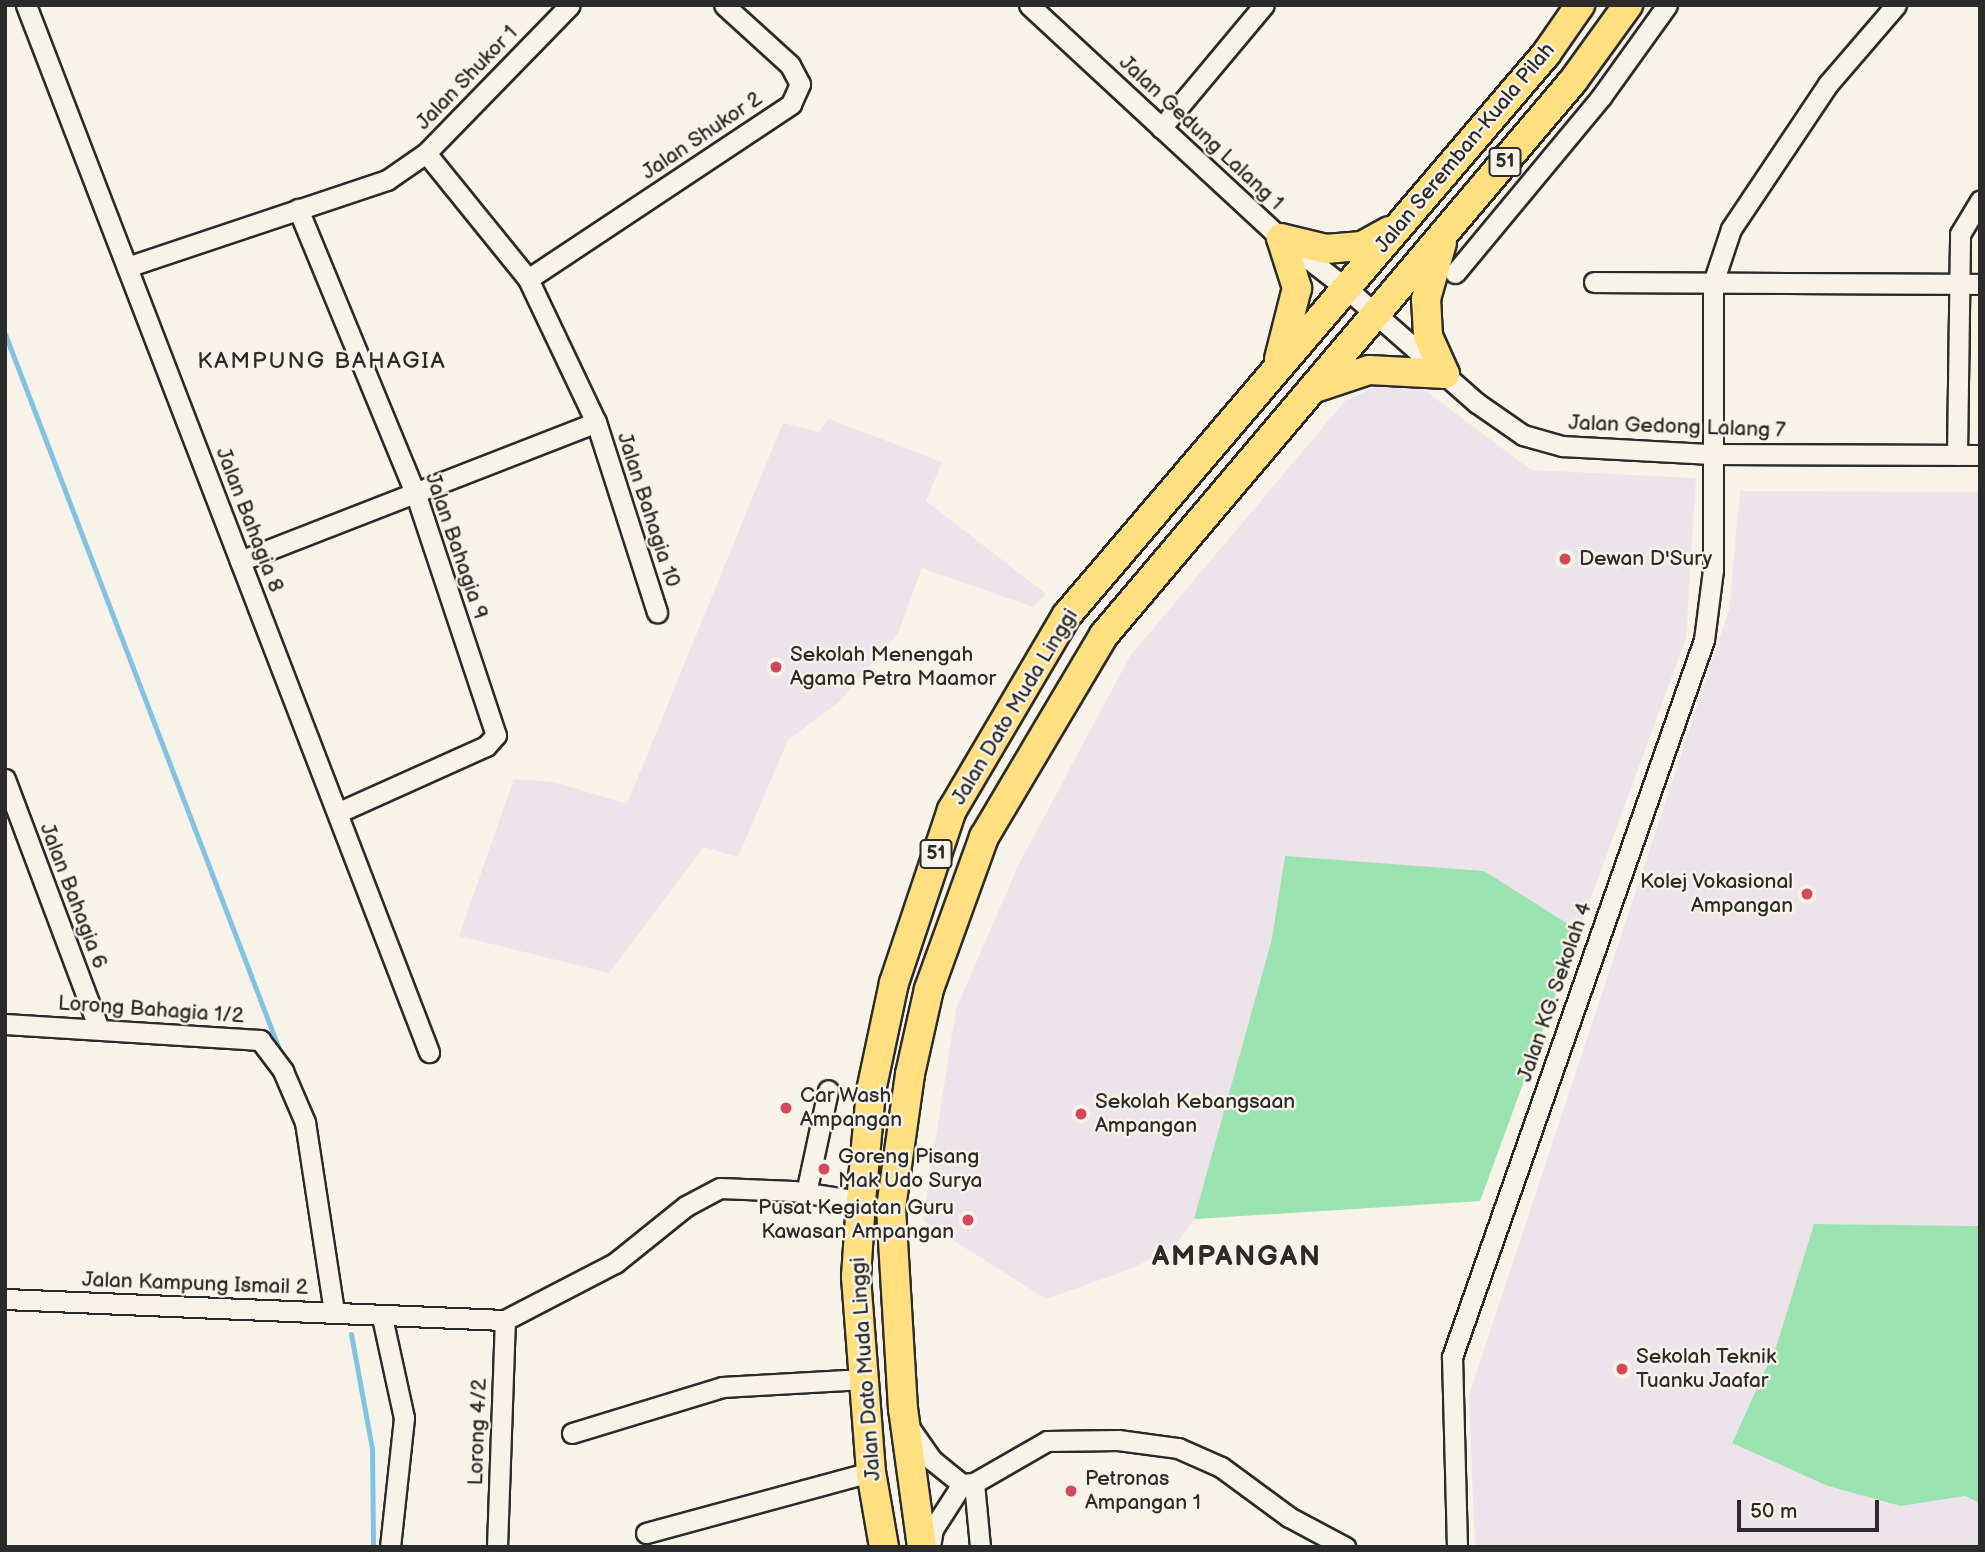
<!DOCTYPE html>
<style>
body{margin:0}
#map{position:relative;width:1985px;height:1552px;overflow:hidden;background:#f7f3e8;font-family:"Balsamiq Sans",sans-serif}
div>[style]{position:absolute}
.built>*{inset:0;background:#ede3ea}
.green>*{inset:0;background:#9ae2b0}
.stream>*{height:5px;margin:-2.5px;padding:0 2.5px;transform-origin:2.5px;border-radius:2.5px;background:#82c3e3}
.roads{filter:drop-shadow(2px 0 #2b2b2b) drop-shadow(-2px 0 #2b2b2b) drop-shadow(0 2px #2b2b2b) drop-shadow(0 -2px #2b2b2b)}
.minor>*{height:19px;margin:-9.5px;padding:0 9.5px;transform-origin:9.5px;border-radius:9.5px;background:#f7f3e8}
.highway>*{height:28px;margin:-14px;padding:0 14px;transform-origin:14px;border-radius:14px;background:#ffdf80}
.dots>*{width:19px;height:19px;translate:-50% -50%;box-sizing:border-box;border:4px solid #f7f3e8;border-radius:50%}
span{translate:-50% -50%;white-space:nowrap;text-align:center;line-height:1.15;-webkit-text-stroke:5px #f7f3e8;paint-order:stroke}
.shield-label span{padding:2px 5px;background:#f7f3e8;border:2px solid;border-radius:5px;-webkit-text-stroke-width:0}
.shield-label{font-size:19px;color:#2b2b2b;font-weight:700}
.street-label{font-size:21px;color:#2b2b2b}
.poi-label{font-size:21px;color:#2b2b2b}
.left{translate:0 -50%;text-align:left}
.right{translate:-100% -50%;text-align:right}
.neighbourhood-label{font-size:23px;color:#2b2b2b;letter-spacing:2px}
.district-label{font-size:28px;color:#2b2b2b;font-weight:700;letter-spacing:2px}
.frame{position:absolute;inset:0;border:7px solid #2b2b2b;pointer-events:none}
.scale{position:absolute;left:1737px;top:1500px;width:142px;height:32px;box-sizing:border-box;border:4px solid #2b2b2b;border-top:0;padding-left:9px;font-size:21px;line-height:24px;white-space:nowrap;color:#2b2b2b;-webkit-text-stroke:5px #f7f3e8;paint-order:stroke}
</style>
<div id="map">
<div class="built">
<i style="clip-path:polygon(1378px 386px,1423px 389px,1531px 470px,1696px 478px,1686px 638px,1480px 1201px,1194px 1219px,1174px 1247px,1133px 1268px,1046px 1299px,923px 1221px,956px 1009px,1019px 864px,1130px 656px,1346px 400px)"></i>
<i style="clip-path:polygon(829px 419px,942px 462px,926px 501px,1046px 594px,1033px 607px,922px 568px,898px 633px,839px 702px,788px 740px,738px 857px,704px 847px,609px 973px,459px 936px,514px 779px,554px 782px,627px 804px,783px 423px,819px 432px)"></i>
<i style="clip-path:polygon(1740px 491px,1980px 492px,1980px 1226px,1814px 1224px,1777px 1344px,1732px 1442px,1901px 1506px,1965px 1496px,1980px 1503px,1980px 1547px,1475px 1547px,1469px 1395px,1729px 610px)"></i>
</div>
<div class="green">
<i style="clip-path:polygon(1285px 856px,1484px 871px,1579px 931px,1480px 1201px,1194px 1219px,1272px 939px)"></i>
<i style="clip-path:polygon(1814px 1224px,1980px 1226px,1980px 1503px,1965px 1496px,1901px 1506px,1828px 1486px,1732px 1443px,1777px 1344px)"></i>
</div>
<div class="stream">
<i style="left:5px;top:334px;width:771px;rotate:69.03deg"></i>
<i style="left:351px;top:1334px;width:116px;rotate:79.6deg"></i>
<i style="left:372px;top:1448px;width:99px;rotate:89.4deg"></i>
</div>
<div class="roads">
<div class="minor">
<i style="left:26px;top:5px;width:1122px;rotate:68.95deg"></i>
<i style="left:1029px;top:5px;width:343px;rotate:42.8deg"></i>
<i style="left:1281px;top:238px;width:82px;rotate:37.6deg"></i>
<i style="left:1346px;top:288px;width:174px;rotate:41.3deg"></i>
<i style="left:1477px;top:403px;width:56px;rotate:34.8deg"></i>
<i style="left:1523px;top:435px;width:41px;rotate:15.8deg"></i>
<i style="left:1562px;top:446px;width:150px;rotate:3.1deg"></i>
<i style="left:1712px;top:454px;width:268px;rotate:0.2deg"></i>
<i style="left:1161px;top:128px;width:160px;rotate:-50.1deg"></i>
<i style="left:426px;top:153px;width:162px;rotate:51deg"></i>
<i style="left:528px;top:279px;width:158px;rotate:64.6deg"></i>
<i style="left:596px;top:422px;width:200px;rotate:72.2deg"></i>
<i style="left:298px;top:209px;width:309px;rotate:67.6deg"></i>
<i style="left:416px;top:495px;width:253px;rotate:71.6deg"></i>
<i style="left:496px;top:735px;width:15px;rotate:132deg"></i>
<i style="left:486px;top:746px;width:163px;rotate:155.8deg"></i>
<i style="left:127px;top:267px;width:274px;rotate:-18.5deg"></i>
<i style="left:387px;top:180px;width:47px;rotate:-34.7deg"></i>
<i style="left:426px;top:153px;width:206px;rotate:-45.8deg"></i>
<i style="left:1455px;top:273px;width:229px;rotate:-50.3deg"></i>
<i style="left:1601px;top:97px;width:113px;rotate:-54.3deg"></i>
<i style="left:528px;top:279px;width:316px;rotate:-33.6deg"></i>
<i style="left:791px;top:104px;width:22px;rotate:-66deg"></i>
<i style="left:800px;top:84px;width:21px;rotate:-118deg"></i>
<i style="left:790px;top:65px;width:89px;rotate:-137.7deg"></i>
<i style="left:1594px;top:282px;width:386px;rotate:0.3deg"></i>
<i style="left:1957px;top:455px;width:221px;rotate:-89.2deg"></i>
<i style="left:1960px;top:234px;width:39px;rotate:-59deg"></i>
<i style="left:240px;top:561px;width:382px;rotate:-21.3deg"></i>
<i style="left:5px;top:779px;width:267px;rotate:69.4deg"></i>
<i style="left:5px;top:1024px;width:256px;rotate:3.6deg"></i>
<i style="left:260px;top:1040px;width:39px;rotate:53deg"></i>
<i style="left:283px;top:1071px;width:56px;rotate:66.7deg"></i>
<i style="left:305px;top:1122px;width:192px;rotate:81.3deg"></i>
<i style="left:806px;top:1193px;width:105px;rotate:-77.9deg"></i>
<i style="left:5px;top:1299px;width:500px;rotate:2.41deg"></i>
<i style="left:505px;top:1320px;width:124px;rotate:-27.4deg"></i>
<i style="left:615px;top:1263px;width:91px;rotate:-38.8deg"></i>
<i style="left:686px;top:1206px;width:38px;rotate:-28deg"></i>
<i style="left:720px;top:1188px;width:73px;rotate:2.4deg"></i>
<i style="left:793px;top:1191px;width:69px;rotate:8.4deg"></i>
<i style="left:382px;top:1317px;width:103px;rotate:77.7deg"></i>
<i style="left:404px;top:1418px;width:130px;rotate:96.2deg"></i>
<i style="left:911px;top:1430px;width:37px;rotate:55deg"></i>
<i style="left:932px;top:1460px;width:38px;rotate:39deg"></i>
<i style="left:962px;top:1484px;width:12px;rotate:-5deg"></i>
<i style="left:974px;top:1483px;width:84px;rotate:-29.9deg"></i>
<i style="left:1047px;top:1441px;width:71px;rotate:-0.8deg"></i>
<i style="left:1118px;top:1440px;width:61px;rotate:7.6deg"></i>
<i style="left:1178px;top:1448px;width:47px;rotate:23.8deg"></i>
<i style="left:1221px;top:1467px;width:84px;rotate:36.3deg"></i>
<i style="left:1289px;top:1517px;width:64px;rotate:28.2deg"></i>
<i style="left:572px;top:1433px;width:157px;rotate:-17deg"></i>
<i style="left:722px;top:1387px;width:142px;rotate:-3.2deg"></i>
<i style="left:974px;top:1483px;width:64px;rotate:84.6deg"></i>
<i style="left:646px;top:1533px;width:233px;rotate:-15.2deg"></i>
<i style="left:497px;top:1547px;width:227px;rotate:-88deg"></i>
<i style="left:930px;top:1547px;width:18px;rotate:-81deg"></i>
<i style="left:933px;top:1529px;width:54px;rotate:-57.2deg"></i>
<i style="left:1457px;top:1547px;width:190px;rotate:-91.5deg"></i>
<i style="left:1452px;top:1357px;width:760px;rotate:-70.64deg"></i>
<i style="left:1704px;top:640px;width:71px;rotate:-82.7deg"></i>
<i style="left:1713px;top:570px;width:287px;rotate:-90deg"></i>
<i style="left:1713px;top:283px;width:57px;rotate:-71.6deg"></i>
<i style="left:1731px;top:229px;width:174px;rotate:-56.2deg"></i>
<i style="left:1828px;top:84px;width:104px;rotate:-49.3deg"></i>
</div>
<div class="highway">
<i style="left:1281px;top:238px;width:46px;rotate:13.7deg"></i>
<i style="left:1326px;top:249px;width:36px;rotate:-5deg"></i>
<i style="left:1362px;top:246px;width:31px;rotate:-29deg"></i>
<i style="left:1279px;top:359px;width:73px;rotate:-75.8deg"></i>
<i style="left:1297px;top:288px;width:52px;rotate:-107.7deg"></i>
<i style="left:1312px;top:389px;width:60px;rotate:-18.4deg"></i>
<i style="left:1369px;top:370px;width:76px;rotate:3deg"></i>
<i style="left:1445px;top:374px;width:42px;rotate:-114.1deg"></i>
<i style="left:1428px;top:336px;width:37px;rotate:-93deg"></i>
<i style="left:1426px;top:299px;width:58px;rotate:-74.1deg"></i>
<i style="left:884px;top:1547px;width:76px;rotate:-99.8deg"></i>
<i style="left:871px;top:1472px;width:196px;rotate:-94.4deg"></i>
<i style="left:856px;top:1277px;width:76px;rotate:-86.2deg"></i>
<i style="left:861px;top:1201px;width:110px;rotate:-84.8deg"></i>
<i style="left:871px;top:1091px;width:110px;rotate:-78deg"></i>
<i style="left:894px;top:983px;width:182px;rotate:-71.5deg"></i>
<i style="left:952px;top:810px;width:226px;rotate:-59.5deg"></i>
<i style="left:1067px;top:615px;width:738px;rotate:-49.51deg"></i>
<i style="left:1546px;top:54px;width:60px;rotate:-55.2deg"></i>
<i style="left:922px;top:1547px;width:139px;rotate:-97.8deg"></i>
<i style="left:903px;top:1409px;width:201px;rotate:-93.4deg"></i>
<i style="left:891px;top:1208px;width:135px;rotate:-81.9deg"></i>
<i style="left:910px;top:1074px;width:87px;rotate:-77.4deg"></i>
<i style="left:929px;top:989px;width:162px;rotate:-70.1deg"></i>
<i style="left:984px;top:837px;width:235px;rotate:-59.3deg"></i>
<i style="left:1104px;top:635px;width:726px;rotate:-49.75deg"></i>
<i style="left:1573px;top:81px;width:94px;rotate:-54.1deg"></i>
</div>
</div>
<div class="dots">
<i style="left:1565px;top:559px;background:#d1495b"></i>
<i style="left:776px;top:667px;background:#d1495b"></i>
<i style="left:1807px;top:894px;background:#d1495b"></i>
<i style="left:786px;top:1108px;background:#d1495b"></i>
<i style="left:1081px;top:1114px;background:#d1495b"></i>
<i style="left:824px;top:1169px;background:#d1495b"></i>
<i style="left:968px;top:1220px;background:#d1495b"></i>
<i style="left:1622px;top:1369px;background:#d1495b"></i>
<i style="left:1071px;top:1491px;background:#d1495b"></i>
</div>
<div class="shield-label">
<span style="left:1505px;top:162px">51</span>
<span style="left:936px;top:854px">51</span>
</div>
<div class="street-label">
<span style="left:467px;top:78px;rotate:-46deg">Jalan Shukor 1</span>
<span style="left:1201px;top:133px;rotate:43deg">Jalan Gedung Lalang 1</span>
<span style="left:702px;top:136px;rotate:-34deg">Jalan Shukor 2</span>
<span style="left:1465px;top:148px;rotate:-50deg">Jalan Seremban-Kuala Pilah</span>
<span style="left:1677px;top:427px;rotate:2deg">Jalan Gedong Lalang 7</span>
<span style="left:648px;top:510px;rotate:72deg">Jalan Bahagia 10</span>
<span style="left:249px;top:520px;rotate:69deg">Jalan Bahagia 8</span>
<span style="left:456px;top:546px;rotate:71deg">Jalan Bahagia 9</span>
<span style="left:1015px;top:707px;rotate:-59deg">Jalan Dato Muda Linggi</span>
<span style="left:73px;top:896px;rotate:69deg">Jalan Bahagia 6</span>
<span style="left:1555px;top:992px;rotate:-71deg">Jalan KG. Sekolah 4</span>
<span style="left:151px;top:1010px;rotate:4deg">Lorong Bahagia 1/2</span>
<span style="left:195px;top:1284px;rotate:2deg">Jalan Kampung Ismail 2</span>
<span style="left:866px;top:1369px;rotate:-94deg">Jalan Dato Muda Linggi</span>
<span style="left:478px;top:1432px;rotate:-88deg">Lorong 4/2</span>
</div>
<div class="poi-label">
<span class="left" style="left:1579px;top:559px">Dewan D'Sury</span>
<span class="left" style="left:790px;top:667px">Sekolah Menengah<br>Agama Petra Maamor</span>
<span class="right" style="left:1793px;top:894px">Kolej Vokasional<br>Ampangan</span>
<span class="left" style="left:800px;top:1108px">Car Wash<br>Ampangan</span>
<span class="left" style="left:1095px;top:1114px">Sekolah Kebangsaan<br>Ampangan</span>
<span class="left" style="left:838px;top:1169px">Goreng Pisang<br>Mak Udo Surya</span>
<span class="right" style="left:954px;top:1220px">Pusat Kegiatan Guru<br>Kawasan Ampangan</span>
<span class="left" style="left:1636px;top:1369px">Sekolah Teknik<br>Tuanku Jaafar</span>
<span class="left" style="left:1085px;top:1491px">Petronas<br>Ampangan 1</span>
</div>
<div class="neighbourhood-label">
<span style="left:322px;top:361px">KAMPUNG BAHAGIA</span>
</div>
<div class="district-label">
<span style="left:1237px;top:1257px">AMPANGAN</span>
</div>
<div class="frame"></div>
<div class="scale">50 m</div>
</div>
